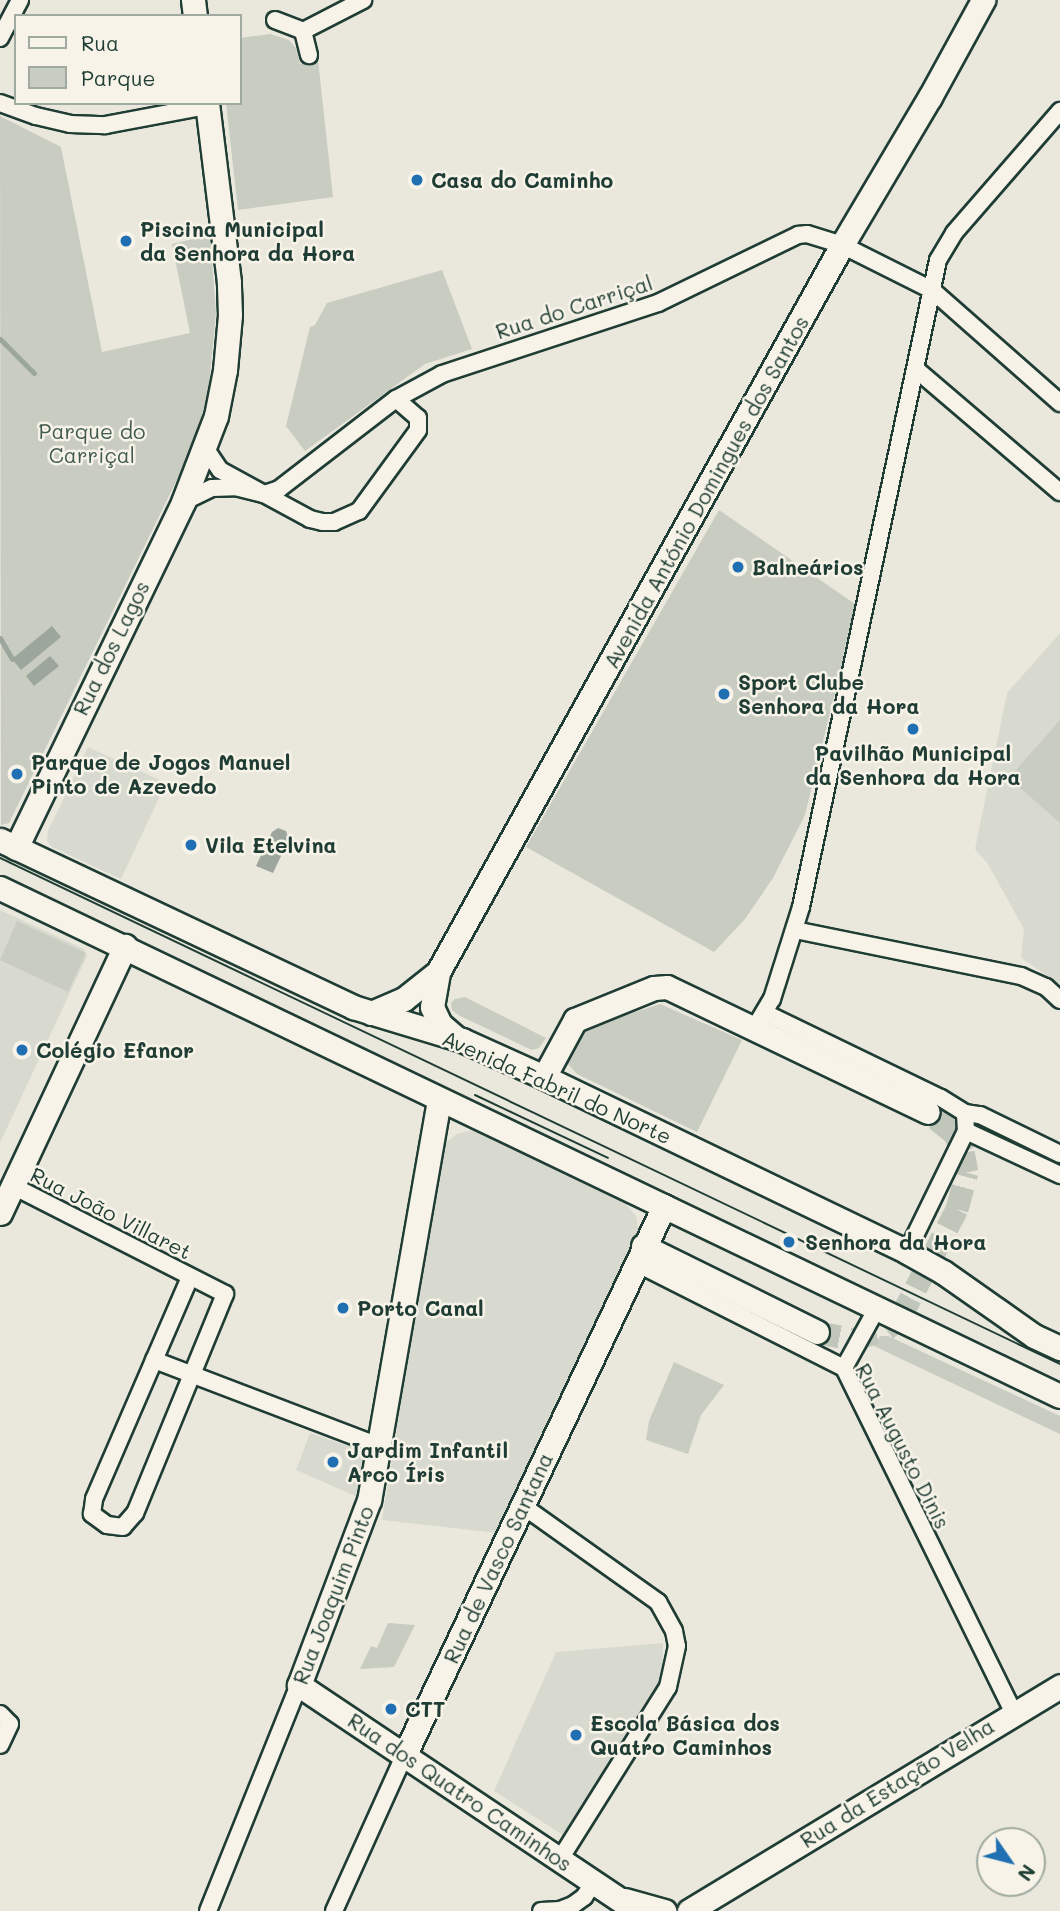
<!DOCTYPE html>
<meta charset="utf-8">
<style>
body{margin:0}
#map{position:relative;width:1060px;height:1911px;overflow:hidden;background:#eae8dd;font-family:Mali,sans-serif}
div>[style]{position:absolute}
.built>*{inset:0;background:#d9dacf}
.green>*{inset:0;background:#c8ccc1}
.water>*{inset:0;background:#9ca69c}
.stream>*{height:5px;margin:-2.5px;padding:0 2.5px;transform-origin:2.5px;border-radius:2.5px;background:#9ca69c}
.secondary-tunnel>*{height:23px;margin-top:-11.5px;transform-origin:0;background:repeating-linear-gradient(90deg,#c1c6bb 0 23px,transparent 0 34px)}
.roads{filter:drop-shadow(2px 0 #1f3d34) drop-shadow(-2px 0 #1f3d34) drop-shadow(0 2px #1f3d34) drop-shadow(0 -2px #1f3d34)}
.street>*{height:16px;margin:-8px;padding:0 8px;transform-origin:8px;border-radius:8px;background:#f7f3e8}
.secondary>*{height:23px;margin:-11.5px;padding:0 11.5px;transform-origin:11.5px;border-radius:11.5px;background:#f7f3e8}
.tram>*{height:2px;margin:-1px;padding:0 1px;transform-origin:1px;border-radius:1px;background:#1f3d34}
.dots>*{width:19px;height:19px;translate:-50% -50%;box-sizing:border-box;border:4px solid #f7f3e8;border-radius:50%}
span{translate:-50% -50%;white-space:nowrap;text-align:center;line-height:1.15;-webkit-text-stroke:5px #f7f3e8;paint-order:stroke}
.poi-label{font-size:21px;color:#1f3d34;font-weight:700}
.left{translate:0 -50%;text-align:left}
.street-label{font-size:21px;color:#1f3d34}
.park-label{font-size:21px;color:#415a50}
.legend{position:absolute;left:14px;top:14px;width:228px;height:91px;box-sizing:border-box;background:#f7f3e8;border:2px solid #a1aaa0;margin:0;padding:9px 12px;list-style:none;font-size:21px;color:#1f3d34}
.legend li{display:flex;align-items:center;gap:14px;height:35px}
.legend b{width:35px;border:2px solid #a1aaa0}
.north{position:absolute;left:976px;top:1827px;width:70px;height:70px;box-sizing:border-box;background:#f7f3e8;border:2px solid #a1aaa0;border-radius:50%;rotate:125deg;font-size:19px;font-weight:700;line-height:28px;text-align:center;color:#1f3d34}
.north::after{content:'';display:block;margin:auto;width:24px;height:32px;background:#1f6fb2;clip-path:polygon(50% 0,100% 100%,50% 72%,0 100%)}
</style>
<div id="map">
<div class="built">
<i style="clip-path:polygon(1060px 633px,1060px 984px,1021px 958px,1024px 929px,988px 864px,975px 849px,1007px 693px)"></i>
<i style="clip-path:polygon(88px 747px,166px 783px,121px 879px,52px 847px,47px 841px,48px 831px)"></i>
<i style="clip-path:polygon(0 910px,84px 949px,87px 956px,0 1143px)"></i>
<i style="clip-path:polygon(473px 1130px,624px 1202px,636px 1216px,638px 1227px,637px 1238px,497px 1533px,382px 1520px,443px 1145px,457px 1134px)"></i>
<i style="clip-path:polygon(310px 1433px,369px 1453px,360px 1498px,296px 1470px)"></i>
<i style="clip-path:polygon(663px 1643px,662px 1682px,566px 1837px,494px 1791px,556px 1652px)"></i>
</div>
<div class="green">
<i style="clip-path:polygon(270px 34px,289px 40px,296px 48px,300px 64px,318px 60px,333px 197px,238px 210px,226px 103px,240px 103px,240px 38px)"></i>
<i style="clip-path:polygon(0 116px,61px 147px,102px 352px,190px 333px,172px 244px,210px 235px,216px 313px,208px 394px,190px 453px,9px 823px,1px 825px)"></i>
<i style="clip-path:polygon(442px 270px,472px 349px,425px 364px,305px 451px,286px 426px,310px 327px,315px 325px,327px 303px)"></i>
<i style="clip-path:polygon(719px 510px,855px 604px,843px 656px,848px 659px,839px 676px,805px 815px,773px 878px,745px 919px,714px 952px,526px 847px)"></i>
<i style="clip-path:polygon(1060px 720px,1060px 823px,1009px 778px)"></i>
<i style="clip-path:polygon(17px 921px,86px 953px,68px 992px,0 960px)"></i>
<i style="clip-path:polygon(465px 997px,546px 1038px,539px 1048px,532px 1050px,460px 1016px,452px 1010px,451px 1003px,455px 999px)"></i>
<i style="clip-path:polygon(660px 1004px,742px 1040px,697px 1132px,577px 1074px,568px 1064px,569px 1054px,584px 1029px)"></i>
<i style="clip-path:polygon(880px 1336px,888px 1336px,1060px 1416px,1060px 1434px,874px 1346px)"></i>
<i style="clip-path:polygon(674px 1362px,724px 1385px,701px 1415px,688px 1454px,646px 1440px,649px 1421px)"></i>
<i style="clip-path:polygon(388px 1623px,415px 1625px,394px 1667px,360px 1669px,371px 1646px,377px 1648px)"></i>
</div>
<div class="water">
<i style="clip-path:polygon(52px 626px,61px 637px,21px 670px,12px 659px)"></i>
<i style="clip-path:polygon(50px 656px,59px 666px,34px 686px,26px 676px)"></i>
<i style="clip-path:polygon(278px 828px,286px 831px,289px 839px,273px 873px,256px 866px,272px 832px)"></i>
</div>
<div class="stream">
<i style="left:0;top:339px;width:48px;rotate:45deg"></i>
<i style="left:0;top:638px;width:24px;rotate:60deg"></i>
</div>
<div class="secondary-tunnel">
<i style="left:817px;top:1332px;width:38px;rotate:11deg"></i>
<i style="left:854px;top:1339px;width:34px;rotate:-17deg"></i>
<i style="left:886px;top:1329px;width:18px;rotate:-38deg"></i>
<i style="left:900px;top:1318px;width:123px;rotate:-62.4deg"></i>
<i style="left:957px;top:1209px;width:38px;rotate:-75deg"></i>
<i style="left:967px;top:1172px;width:20px;rotate:-101deg"></i>
<i style="left:963px;top:1152px;width:21px;rotate:-115deg"></i>
<i style="left:954px;top:1133px;width:33px;rotate:-141deg"></i>
</div>
<div class="roads">
<div class="street">
<i style="left:275px;top:20px;width:30px;rotate:21deg"></i>
<i style="left:303px;top:31px;width:68px;rotate:-27.3deg"></i>
<i style="left:303px;top:31px;width:25px;rotate:76deg"></i>
<i style="left:0;top:38px;width:43px;rotate:-62.2deg"></i>
<i style="left:0;top:103px;width:38px;rotate:20deg"></i>
<i style="left:36px;top:116px;width:35px;rotate:13deg"></i>
<i style="left:70px;top:124px;width:36px;rotate:2deg"></i>
<i style="left:106px;top:125px;width:103px;rotate:-10.7deg"></i>
<i style="left:917px;top:370px;width:188px;rotate:40.5deg"></i>
<i style="left:264px;top:494px;width:16px;rotate:-18deg"></i>
<i style="left:279px;top:489px;width:148px;rotate:-37.6deg"></i>
<i style="left:396px;top:399px;width:52px;rotate:-28.5deg"></i>
<i style="left:442px;top:374px;width:227px;rotate:-18.2deg"></i>
<i style="left:658px;top:303px;width:156px;rotate:-25.9deg"></i>
<i style="left:798px;top:235px;width:9px;rotate:-6deg"></i>
<i style="left:807px;top:234px;width:37px;rotate:17deg"></i>
<i style="left:842px;top:245px;width:101px;rotate:26.6deg"></i>
<i style="left:932px;top:290px;width:171px;rotate:41.4deg"></i>
<i style="left:264px;top:494px;width:52px;rotate:28.5deg"></i>
<i style="left:310px;top:519px;width:13px;rotate:13deg"></i>
<i style="left:323px;top:522px;width:11px"></i>
<i style="left:334px;top:522px;width:27px;rotate:-24deg"></i>
<i style="left:359px;top:511px;width:100px;rotate:-53.9deg"></i>
<i style="left:418px;top:430px;width:12px;rotate:-90deg"></i>
<i style="left:418px;top:418px;width:29px;rotate:-139deg"></i>
<i style="left:183px;top:502px;width:32px;rotate:-26deg"></i>
<i style="left:212px;top:488px;width:23px;rotate:-2deg"></i>
<i style="left:235px;top:487px;width:30px;rotate:14deg"></i>
<i style="left:264px;top:494px;width:50px;rotate:-151.4deg"></i>
<i style="left:220px;top:470px;width:25px;rotate:-124deg"></i>
<i style="left:795px;top:930px;width:231px;rotate:11.5deg"></i>
<i style="left:1021px;top:976px;width:27px;rotate:24deg"></i>
<i style="left:1046px;top:987px;width:19px;rotate:43deg"></i>
<i style="left:765px;top:1013px;width:195px;rotate:25.8deg"></i>
<i style="left:941px;top:1098px;width:28px;rotate:32deg"></i>
<i style="left:965px;top:1113px;width:18px;rotate:87deg"></i>
<i style="left:966px;top:1131px;width:135px;rotate:116deg"></i>
<i style="left:755px;top:1027px;width:33px;rotate:-59deg"></i>
<i style="left:772px;top:999px;width:96px;rotate:-72.5deg"></i>
<i style="left:801px;top:907px;width:661px;rotate:-78.04deg"></i>
<i style="left:938px;top:260px;width:31px;rotate:-59deg"></i>
<i style="left:954px;top:233px;width:162px;rotate:-49deg"></i>
<i style="left:965px;top:1113px;width:15px;rotate:8deg"></i>
<i style="left:980px;top:1115px;width:89px;rotate:26deg"></i>
<i style="left:966px;top:1131px;width:104px;rotate:25.1deg"></i>
<i style="left:13px;top:1186px;width:238px;rotate:27deg"></i>
<i style="left:225px;top:1294px;width:237px;rotate:112.3deg"></i>
<i style="left:135px;top:1513px;width:18px;rotate:131deg"></i>
<i style="left:123px;top:1527px;width:16px;rotate:-173deg"></i>
<i style="left:107px;top:1525px;width:19px;rotate:-144deg"></i>
<i style="left:92px;top:1514px;width:15px;rotate:-82deg"></i>
<i style="left:94px;top:1499px;width:242px;rotate:-66.6deg"></i>
<i style="left:636px;top:1263px;width:233px;rotate:26.8deg"></i>
<i style="left:844px;top:1368px;width:383px;rotate:63.8deg"></i>
<i style="left:154px;top:1360px;width:239px;rotate:20.9deg"></i>
<i style="left:844px;top:1368px;width:66px;rotate:-61.1deg"></i>
<i style="left:523px;top:1506px;width:166px;rotate:35.4deg"></i>
<i style="left:658px;top:1602px;width:33px;rotate:61deg"></i>
<i style="left:674px;top:1631px;width:15px;rotate:79deg"></i>
<i style="left:677px;top:1646px;width:42px;rotate:102.4deg"></i>
<i style="left:668px;top:1687px;width:203px;rotate:122.1deg"></i>
<i style="left:0;top:1714px;width:14px;rotate:45deg"></i>
<i style="left:10px;top:1724px;width:23px;rotate:115deg"></i>
<i style="left:208px;top:1911px;width:244px;rotate:-68.1deg"></i>
<i style="left:334px;top:1911px;width:172px;rotate:-65.7deg"></i>
<i style="left:541px;top:1911px;width:19px;rotate:-3deg"></i>
<i style="left:560px;top:1910px;width:14px;rotate:-21deg"></i>
<i style="left:573px;top:1905px;width:14px;rotate:-36deg"></i>
<i style="left:584px;top:1897px;width:18px;rotate:-56deg"></i>
</div>
<div class="secondary">
<i style="left:193px;top:0;width:16px;rotate:83deg"></i>
<i style="left:0;top:840px;width:391px;rotate:25.3deg"></i>
<i style="left:353px;top:1007px;width:114px;rotate:16.8deg"></i>
<i style="left:462px;top:1040px;width:90px;rotate:24.3deg"></i>
<i style="left:544px;top:1077px;width:403px;rotate:25.7deg"></i>
<i style="left:907px;top:1252px;width:41px;rotate:29.1deg"></i>
<i style="left:943px;top:1272px;width:111px;rotate:35.1deg"></i>
<i style="left:1034px;top:1336px;width:29px;rotate:25deg"></i>
<i style="left:16px;top:848px;width:384px;rotate:-64.2deg"></i>
<i style="left:183px;top:502px;width:92px;rotate:-69deg"></i>
<i style="left:216px;top:416px;width:47px;rotate:-78.9deg"></i>
<i style="left:225px;top:370px;width:55px;rotate:-84.8deg"></i>
<i style="left:230px;top:315px;width:33px;rotate:-92deg"></i>
<i style="left:229px;top:282px;width:180px;rotate:-97deg"></i>
<i style="left:0;top:888px;width:1175px;rotate:25.61deg"></i>
<i style="left:371px;top:1013px;width:36px;rotate:-23deg"></i>
<i style="left:404px;top:999px;width:43px;rotate:-38.5deg"></i>
<i style="left:455px;top:1037px;width:20px;rotate:-139deg"></i>
<i style="left:440px;top:1024px;width:19px;rotate:-115deg"></i>
<i style="left:432px;top:1007px;width:36px;rotate:-80deg"></i>
<i style="left:438px;top:972px;width:832px;rotate:-60.94deg"></i>
<i style="left:842px;top:245px;width:172px;rotate:-59.3deg"></i>
<i style="left:930px;top:97px;width:111px;rotate:-61.3deg"></i>
<i style="left:544px;top:1077px;width:65px;rotate:-61.5deg"></i>
<i style="left:575px;top:1020px;width:85px;rotate:-22.1deg"></i>
<i style="left:654px;top:988px;width:13px;rotate:-4deg"></i>
<i style="left:667px;top:987px;width:289px;rotate:25.6deg"></i>
<i style="left:439px;top:1100px;width:406px;rotate:99.9deg"></i>
<i style="left:369px;top:1500px;width:198px;rotate:110.7deg"></i>
<i style="left:299px;top:1685px;width:406px;rotate:33.8deg"></i>
<i style="left:0;top:1213px;width:295px;rotate:-64.9deg"></i>
<i style="left:643px;top:1246px;width:194px;rotate:26.3deg"></i>
<i style="left:405px;top:1754px;width:606px;rotate:-64.7deg"></i>
<i style="left:625px;top:1900px;width:41px;rotate:15.8deg"></i>
<i style="left:689px;top:1911px;width:434px;rotate:-31.2deg"></i>
</div>
</div>
<div class="tram">
<i style="left:0;top:858px;width:1175px;rotate:25.52deg"></i>
<i style="left:475px;top:1095px;width:147px;rotate:25.3deg"></i>
</div>
<div class="dots">
<i style="left:417px;top:180px;background:#1f6fb2"></i>
<i style="left:126px;top:241px;background:#1f6fb2"></i>
<i style="left:738px;top:567px;background:#1f6fb2"></i>
<i style="left:724px;top:694px;background:#1f6fb2"></i>
<i style="left:913px;top:729px;background:#1f6fb2"></i>
<i style="left:17px;top:774px;background:#1f6fb2"></i>
<i style="left:191px;top:845px;background:#1f6fb2"></i>
<i style="left:22px;top:1050px;background:#1f6fb2"></i>
<i style="left:789px;top:1242px;background:#1f6fb2"></i>
<i style="left:343px;top:1308px;background:#1f6fb2"></i>
<i style="left:333px;top:1462px;background:#1f6fb2"></i>
<i style="left:391px;top:1709px;background:#1f6fb2"></i>
<i style="left:576px;top:1735px;background:#1f6fb2"></i>
</div>
<div class="poi-label">
<span class="left" style="left:431px;top:180px">Casa do Caminho</span>
<span class="left" style="left:140px;top:241px">Piscina Municipal<br>da Senhora da Hora</span>
<span class="left" style="left:752px;top:567px">Balneários</span>
<span class="left" style="left:738px;top:694px">Sport Clube<br>Senhora da Hora</span>
<span style="left:913px;top:765px">Pavilhão Municipal<br>da Senhora da Hora</span>
<span class="left" style="left:31px;top:774px">Parque de Jogos Manuel<br>Pinto de Azevedo</span>
<span class="left" style="left:205px;top:845px">Vila Etelvina</span>
<span class="left" style="left:36px;top:1050px">Colégio Efanor</span>
<span class="left" style="left:805px;top:1242px">Senhora da Hora</span>
<span class="left" style="left:357px;top:1308px">Porto Canal</span>
<span class="left" style="left:347px;top:1462px">Jardim Infantil<br>Arco Íris</span>
<span class="left" style="left:405px;top:1709px">CTT</span>
<span class="left" style="left:590px;top:1735px">Escola Básica dos<br>Quatro Caminhos</span>
</div>
<div class="street-label">
<span style="left:574px;top:307px;rotate:-18deg">Rua do Carriçal</span>
<span style="left:706px;top:492px;rotate:-61deg">Avenida António Domingues dos Santos</span>
<span style="left:111px;top:648px;rotate:-64deg">Rua dos Lagos</span>
<span style="left:557px;top:1087px;rotate:24deg">Avenida Fabril do Norte</span>
<span style="left:111px;top:1213px;rotate:27deg">Rua João Villaret</span>
<span style="left:903px;top:1446px;rotate:63deg">Rua Augusto Dinis</span>
<span style="left:498px;top:1558px;rotate:-65deg">Rua de Vasco Santana</span>
<span style="left:333px;top:1595px;rotate:-69deg">Rua Joaquim Pinto</span>
<span style="left:897px;top:1783px;rotate:-32deg">Rua da Estação Velha</span>
<span style="left:460px;top:1792px;rotate:34deg">Rua dos Quatro Caminhos</span>
</div>
<div class="park-label">
<span style="left:92px;top:443px">Parque do<br>Carriçal</span>
</div>
<ul class="legend">
<li><b style="height:9px;background:#f7f3e8"></b>Rua</li>
<li><b style="height:19px;background:#c8ccc1"></b>Parque</li>
</ul>
<div class="north">N</div>
</div>
